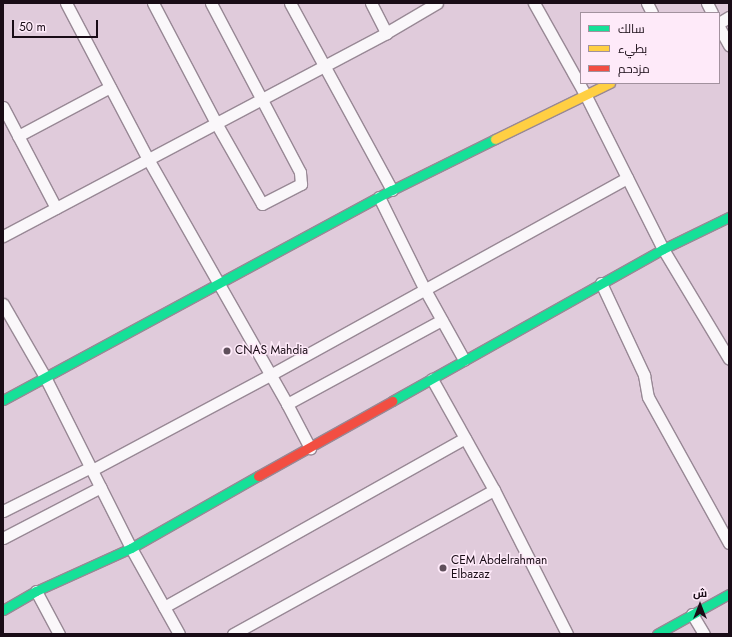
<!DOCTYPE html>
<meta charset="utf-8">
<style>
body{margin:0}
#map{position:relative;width:732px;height:637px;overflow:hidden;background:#e0cbdb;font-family:Jost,Cairo,sans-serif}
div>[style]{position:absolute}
.roads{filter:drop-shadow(1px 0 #988895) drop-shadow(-1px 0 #988895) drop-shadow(0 1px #988895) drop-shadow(0 -1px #988895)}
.street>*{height:11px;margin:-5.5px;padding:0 5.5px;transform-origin:5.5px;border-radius:5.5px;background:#faf7fa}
.fast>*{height:9px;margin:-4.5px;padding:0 4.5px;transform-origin:4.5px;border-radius:4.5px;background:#16e098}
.slow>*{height:9px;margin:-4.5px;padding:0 4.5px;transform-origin:4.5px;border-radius:4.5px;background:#ffcf43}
.jam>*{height:9px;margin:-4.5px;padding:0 4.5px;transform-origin:4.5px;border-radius:4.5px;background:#f24e42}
.dots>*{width:11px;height:11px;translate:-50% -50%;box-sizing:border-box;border:2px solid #feeaf9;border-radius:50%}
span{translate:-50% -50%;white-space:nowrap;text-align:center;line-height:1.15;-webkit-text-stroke:3px #feeaf9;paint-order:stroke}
.poi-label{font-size:12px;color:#190c16}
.left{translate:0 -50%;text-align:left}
.frame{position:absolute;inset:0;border:4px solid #190c16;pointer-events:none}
.legend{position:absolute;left:580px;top:12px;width:140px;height:72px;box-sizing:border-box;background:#feeaf9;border:1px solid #a2919e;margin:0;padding:5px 7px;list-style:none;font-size:12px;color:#190c16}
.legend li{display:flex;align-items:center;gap:8px;height:20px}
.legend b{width:20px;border:1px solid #a2919e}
.north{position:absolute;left:680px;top:585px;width:40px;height:40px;-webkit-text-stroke:3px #feeaf9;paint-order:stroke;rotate:0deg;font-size:11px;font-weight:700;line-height:16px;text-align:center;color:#190c16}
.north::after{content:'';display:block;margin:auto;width:14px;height:18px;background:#190c16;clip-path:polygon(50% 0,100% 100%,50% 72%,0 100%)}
.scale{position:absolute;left:12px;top:20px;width:86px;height:18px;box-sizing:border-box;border:2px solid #190c16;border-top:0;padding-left:5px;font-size:12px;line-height:14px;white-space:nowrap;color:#190c16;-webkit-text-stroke:3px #feeaf9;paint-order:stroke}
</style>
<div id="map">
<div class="roads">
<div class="street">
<i style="left:66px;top:3px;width:176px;rotate:62.3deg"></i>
<i style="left:148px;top:159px;width:282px;rotate:60.4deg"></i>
<i style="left:287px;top:404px;width:50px;rotate:62.4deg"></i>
<i style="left:153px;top:3px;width:136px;rotate:62.3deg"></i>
<i style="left:216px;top:123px;width:93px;rotate:60.4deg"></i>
<i style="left:262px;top:204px;width:44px;rotate:-27.1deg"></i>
<i style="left:301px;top:184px;width:12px;rotate:-95deg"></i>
<i style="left:300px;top:172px;width:191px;rotate:-117.8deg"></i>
<i style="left:290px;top:3px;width:213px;rotate:61.4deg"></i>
<i style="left:371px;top:3px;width:34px;rotate:63deg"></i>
<i style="left:534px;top:3px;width:107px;rotate:60.8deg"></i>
<i style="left:586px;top:96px;width:171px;rotate:63.3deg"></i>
<i style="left:663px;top:249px;width:128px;rotate:59deg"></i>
<i style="left:647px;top:3px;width:11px;rotate:63deg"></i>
<i style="left:707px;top:3px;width:11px;rotate:63deg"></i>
<i style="left:719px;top:23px;width:12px;rotate:-31deg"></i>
<i style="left:719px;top:27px;width:21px;rotate:61deg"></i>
<i style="left:3px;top:107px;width:114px;rotate:62.3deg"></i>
<i style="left:18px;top:136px;width:104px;rotate:-28deg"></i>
<i style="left:379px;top:197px;width:102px;rotate:63.7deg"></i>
<i style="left:424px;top:288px;width:82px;rotate:60.9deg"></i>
<i style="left:3px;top:236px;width:433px;rotate:-27.9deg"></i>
<i style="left:386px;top:33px;width:59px;rotate:-30.5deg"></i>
<i style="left:601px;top:283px;width:102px;rotate:64.9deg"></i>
<i style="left:644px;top:375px;width:22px;rotate:80deg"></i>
<i style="left:648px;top:397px;width:167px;rotate:61deg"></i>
<i style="left:3px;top:304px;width:84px;rotate:60.1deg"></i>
<i style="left:45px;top:377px;width:191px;rotate:63.3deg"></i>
<i style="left:131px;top:548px;width:98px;rotate:60.8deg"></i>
<i style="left:432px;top:379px;width:127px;rotate:60.8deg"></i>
<i style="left:494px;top:490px;width:161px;rotate:63.1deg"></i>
<i style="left:287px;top:404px;width:176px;rotate:-28.5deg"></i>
<i style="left:92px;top:470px;width:202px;rotate:-28.1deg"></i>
<i style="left:270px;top:375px;width:408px;rotate:-28.9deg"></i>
<i style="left:3px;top:511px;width:98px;rotate:-26.6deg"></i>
<i style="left:3px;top:538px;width:110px;rotate:-27.5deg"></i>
<i style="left:36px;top:591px;width:49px;rotate:61.9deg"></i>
<i style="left:164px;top:607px;width:345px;rotate:-29.3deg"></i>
<i style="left:692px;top:614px;width:23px;rotate:59deg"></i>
<i style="left:233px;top:634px;width:298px;rotate:-28.9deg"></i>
</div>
<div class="fast">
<i style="left:3px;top:400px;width:442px;rotate:-28.4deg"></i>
<i style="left:392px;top:190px;width:115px;rotate:-26.3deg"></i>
<i style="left:392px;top:401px;width:311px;rotate:-29.3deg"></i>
<i style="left:663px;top:249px;width:73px;rotate:-25.9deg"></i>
<i style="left:3px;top:610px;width:38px;rotate:-30deg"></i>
<i style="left:36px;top:591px;width:104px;rotate:-24.4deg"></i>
<i style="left:131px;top:548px;width:146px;rotate:-29.6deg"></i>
<i style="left:657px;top:634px;width:82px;rotate:-29.1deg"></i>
</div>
<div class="slow">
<i style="left:495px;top:139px;width:128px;rotate:-26deg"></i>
</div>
<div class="jam">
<i style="left:258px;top:476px;width:154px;rotate:-29.2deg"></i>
</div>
</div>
<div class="dots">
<i style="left:227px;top:351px;background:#5f4f5b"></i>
<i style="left:443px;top:568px;background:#5f4f5b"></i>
</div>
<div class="poi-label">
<span class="left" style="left:235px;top:351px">CNAS Mahdia</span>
<span class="left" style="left:451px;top:568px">CEM Abdelrahman<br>Elbazaz</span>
</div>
<div class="frame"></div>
<ul class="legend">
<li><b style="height:5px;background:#16e098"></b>سالك</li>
<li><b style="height:5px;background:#ffcf43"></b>بطيء</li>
<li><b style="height:5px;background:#f24e42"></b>مزدحم</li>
</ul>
<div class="north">ش</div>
<div class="scale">50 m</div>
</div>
